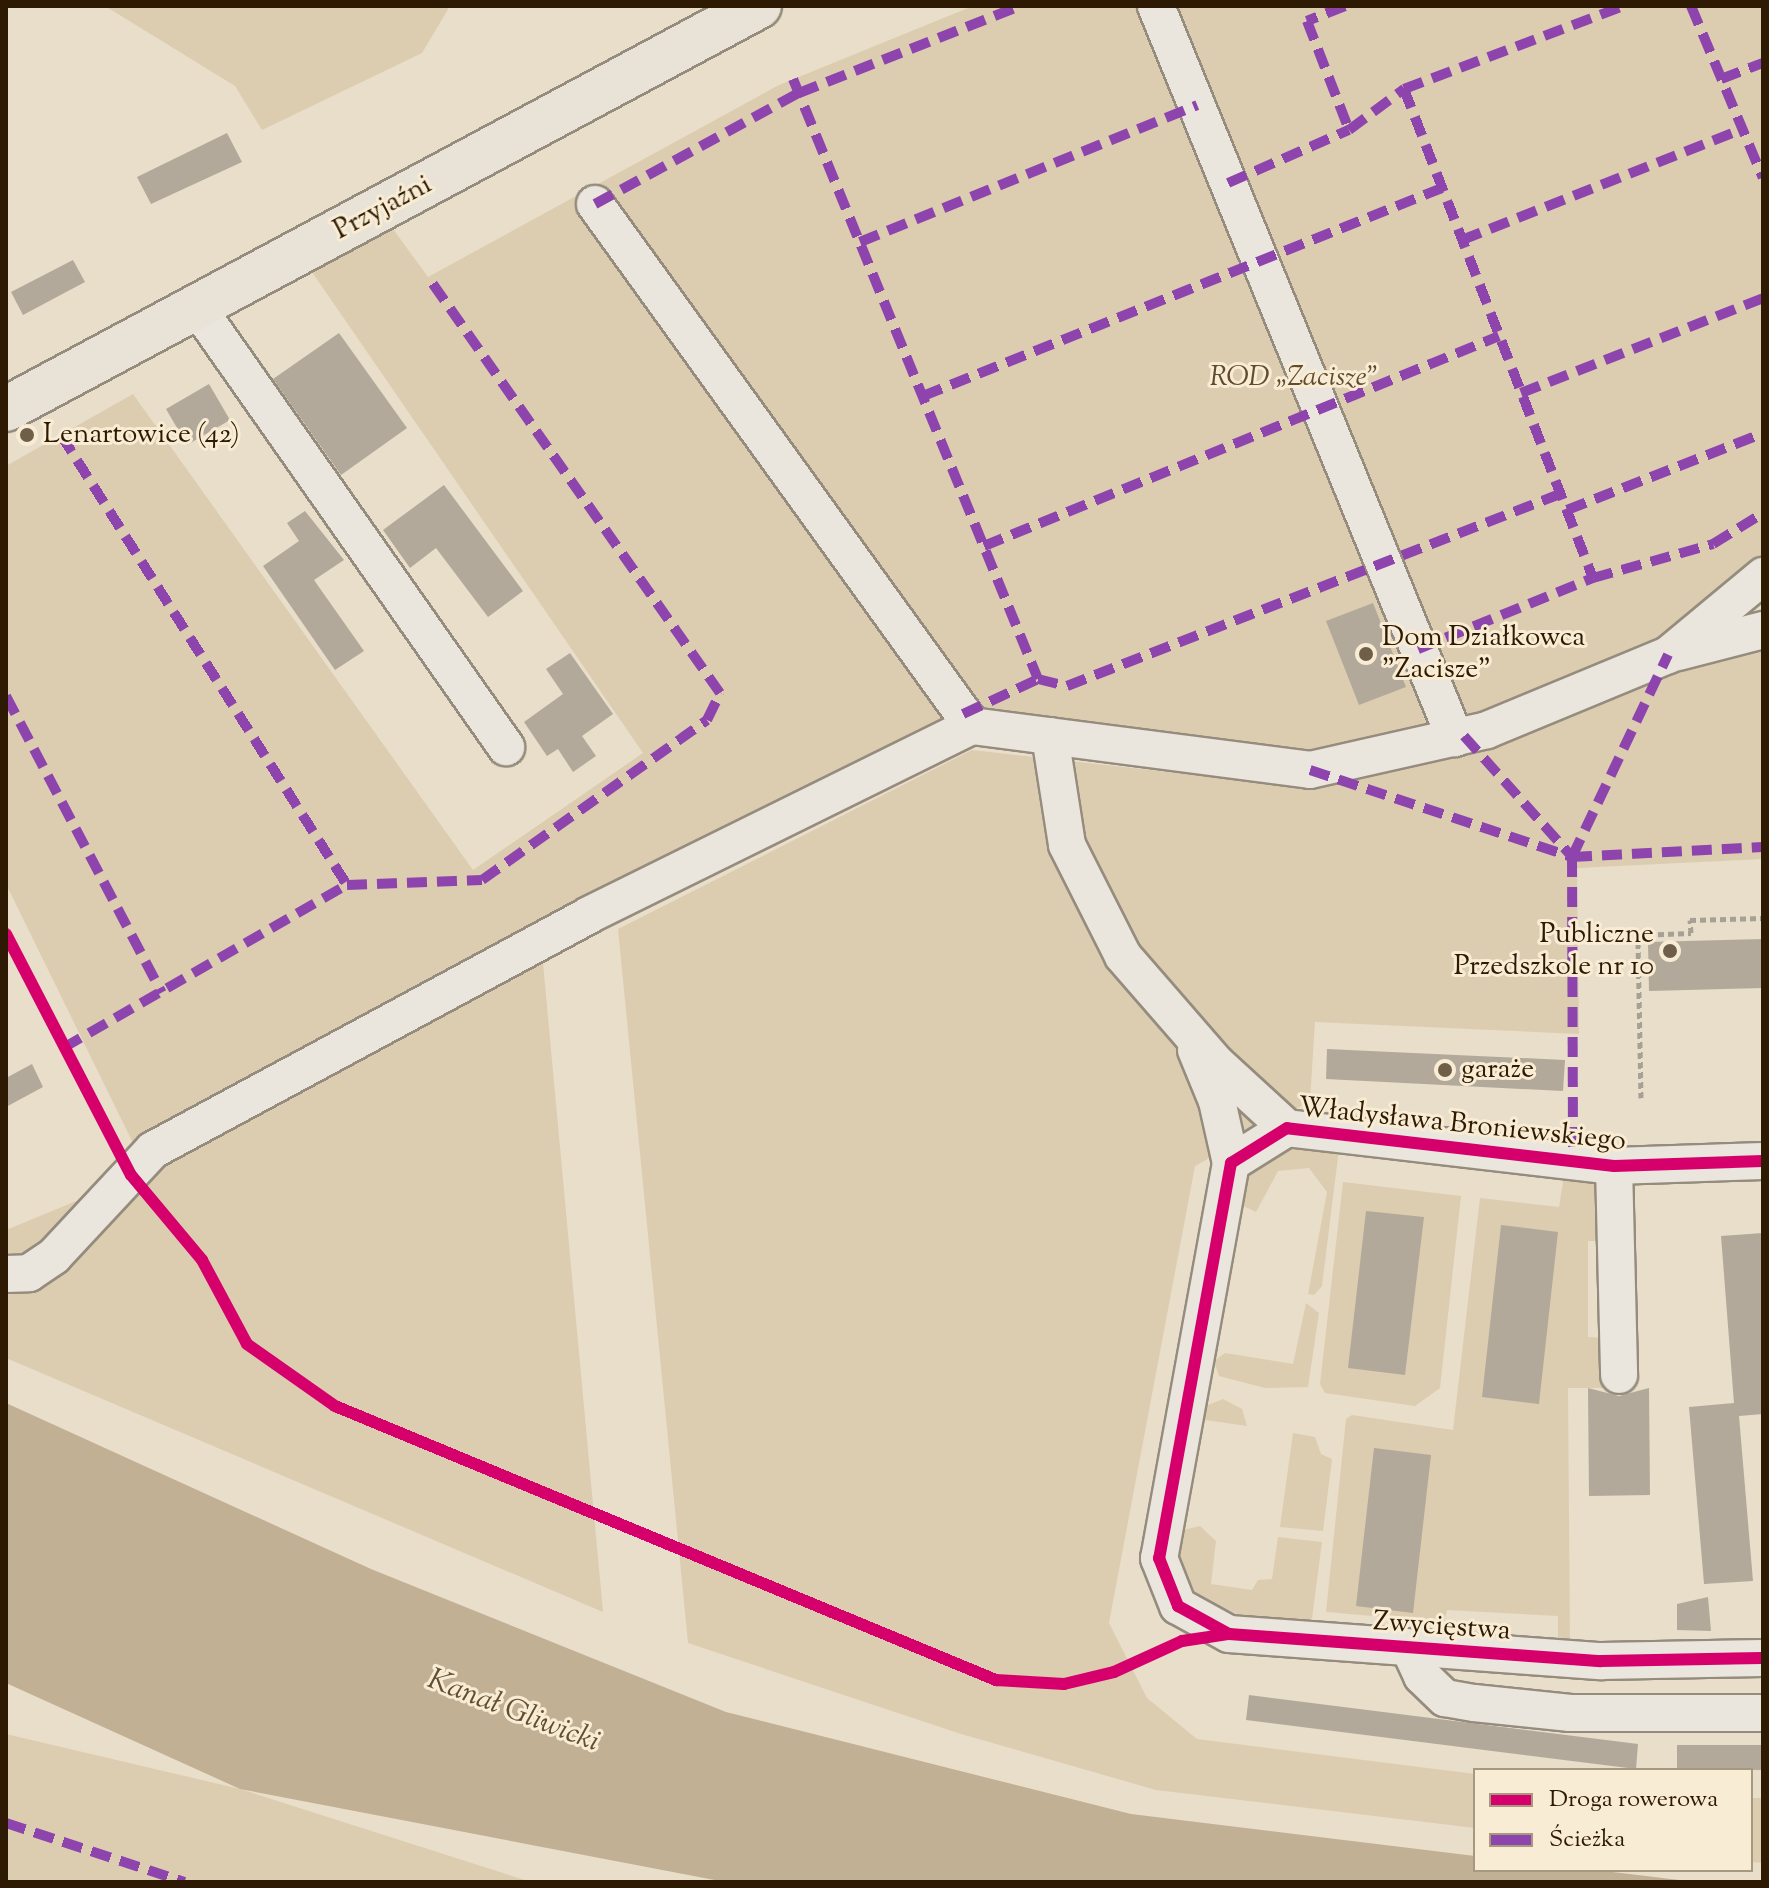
<!DOCTYPE html>
<meta charset="utf-8">
<style>
body{margin:0}
#map{position:relative;width:1769px;height:1888px;overflow:hidden;background:#e8deca;font-family:"Sorts Mill Goudy",serif}
div>[style]{position:absolute}
.green>*{inset:0;background:#dccdb1}
.water>*{inset:0;background:#c2b094}
.building>*{inset:0;background:#b2a99a}
.path>*{height:5px;margin-top:-2.5px;transform-origin:0;background:repeating-linear-gradient(90deg,#a6a096 0 6px,transparent 0 10px)}
.roads{filter:drop-shadow(2px 0 #958c7e) drop-shadow(-2px 0 #958c7e) drop-shadow(0 2px #958c7e) drop-shadow(0 -2px #958c7e)}
.minor>*{height:36px;margin:-18px;padding:0 18px;transform-origin:18px;border-radius:18px;background:#ebe6dd}
.major>*{height:44px;margin:-22px;padding:0 22px;transform-origin:22px;border-radius:22px;background:#e9e2d7}
.quiet>*{height:10px;margin-top:-5px;transform-origin:0;background:repeating-linear-gradient(90deg,#8e44ad 0 20px,transparent 0 30px)}
.cycleway>*{height:12px;margin:-6px;padding:0 6px;transform-origin:6px;border-radius:6px;background:#d6006c}
.dots>*{width:22px;height:22px;translate:-50% -50%;box-sizing:border-box;border:4px solid #f8ecd4;border-radius:50%}
span{translate:-50% -50%;white-space:nowrap;text-align:center;line-height:1.15;-webkit-text-stroke:6px #f8ecd4;paint-order:stroke}
.street-label{font-size:28px;color:#2e1902}
.park-label{font-size:28px;color:#604b30;font-style:italic}
.poi-label{font-size:28px;color:#2e1902}
.left{translate:0 -50%;text-align:left}
.right{translate:-100% -50%;text-align:right}
.water-label{font-size:30px;color:#624e33;font-style:italic}
.frame{position:absolute;inset:0;border:8px solid #2e1902;pointer-events:none}
.legend{position:absolute;left:1473px;top:1768px;width:280px;height:104px;box-sizing:border-box;background:#f8ecd4;border:2px solid #a79880;margin:0;padding:10px 14px;list-style:none;font-size:24px;color:#2e1902}
.legend li{display:flex;align-items:center;gap:16px;height:40px}
.legend b{width:40px;border:2px solid #a79880}
</style>
<div id="map">
<div class="green">
<i style="clip-path:polygon(105px 6px,450px 6px,422px 53px,262px 130px,235px 86px)"></i>
<i style="clip-path:polygon(973px 6px,1763px 6px,1763px 557px,1658px 643px,1481px 719px,1307px 755px,966px 713px,568px 908px,133px 1143px,6px 884px,6px 466px,133px 394px,473px 870px,643px 753px,312px 272px,393px 229px,428px 277px,779px 85px)"></i>
<i style="clip-path:polygon(1763px 647px,1763px 859px,1577px 868px,1579px 1034px,1315px 1022px,1310px 1101px,1195px 1166px,1109px 1623px,1147px 1698px,1197px 1739px,1475px 1774px,1475px 1828px,1156px 1790px,961px 1734px,688px 1643px,618px 929px,972px 750px,1310px 788px,1494px 746px,1675px 666px)"></i>
<i style="clip-path:polygon(543px 963px,603px 1612px,6px 1358px,6px 1230px,166px 1164px)"></i>
<i style="clip-path:polygon(1284px 1146px,1339px 1149px,1322px 1286px,1314px 1295px,1308px 1294px,1327px 1192px,1309px 1168px,1278px 1171px,1256px 1212px,1237px 1203px,1251px 1169px)"></i>
<i style="clip-path:polygon(1564px 1176px,1595px 1176px,1609px 1241px,1588px 1241px,1588px 1337px,1608px 1338px,1607px 1388px,1568px 1388px,1570px 1647px,1558px 1643px,1558px 1616px,1447px 1610px,1444px 1622px,1326px 1612px,1346px 1419px,1352px 1415px,1453px 1430px,1480px 1198px,1559px 1207px)"></i>
<i style="clip-path:polygon(1343px 1182px,1461px 1196px,1440px 1388px,1415px 1406px,1325px 1393px,1320px 1384px)"></i>
<i style="clip-path:polygon(1306px 1303px,1319px 1313px,1308px 1387px,1265px 1388px,1219px 1376px,1214px 1361px,1225px 1353px,1293px 1364px)"></i>
<i style="clip-path:polygon(1223px 1399px,1242px 1409px,1247px 1426px,1198px 1419px,1203px 1407px)"></i>
<i style="clip-path:polygon(1293px 1433px,1315px 1437px,1321px 1454px,1332px 1459px,1323px 1531px,1280px 1527px)"></i>
<i style="clip-path:polygon(1200px 1526px,1216px 1541px,1211px 1584px,1252px 1590px,1258px 1580px,1272px 1579px,1278px 1537px,1322px 1542px,1312px 1618px,1304px 1626px,1242px 1616px,1197px 1596px,1176px 1553px,1179px 1531px)"></i>
<i style="clip-path:polygon(6px 1734px,240px 1789px,531px 1882px,6px 1882px)"></i>
<i style="clip-path:polygon(1751px 1798px,1763px 1798px,1763px 1863px,1751px 1862px)"></i>
</div>
<div class="water">
<i style="clip-path:polygon(6px 1403px,371px 1569px,726px 1712px,1131px 1814px,1475px 1856px,1475px 1870px,1596px 1870px,1696px 1882px,725px 1882px,240px 1789px,6px 1683px)"></i>
</div>
<div class="building">
<i style="clip-path:polygon(227px 133px,242px 162px,151px 204px,137px 177px)"></i>
<i style="clip-path:polygon(73px 260px,85px 282px,23px 315px,11px 292px)"></i>
<i style="clip-path:polygon(339px 333px,407px 428px,341px 475px,273px 379px)"></i>
<i style="clip-path:polygon(209px 384px,230px 420px,187px 445px,166px 409px)"></i>
<i style="clip-path:polygon(444px 485px,523px 591px,488px 617px,436px 548px,410px 568px,383px 530px)"></i>
<i style="clip-path:polygon(305px 511px,344px 560px,314px 580px,364px 651px,335px 670px,263px 566px,299px 541px,287px 523px)"></i>
<i style="clip-path:polygon(1373px 603px,1406px 687px,1359px 705px,1326px 621px)"></i>
<i style="clip-path:polygon(570px 653px,613px 714px,582px 736px,596px 756px,573px 772px,558px 749px,547px 756px,524px 722px,563px 694px,546px 669px)"></i>
<i style="clip-path:polygon(1763px 939px,1763px 988px,1649px 991px,1648px 942px)"></i>
<i style="clip-path:polygon(1327px 1049px,1565px 1060px,1563px 1091px,1326px 1079px)"></i>
<i style="clip-path:polygon(32px 1064px,43px 1087px,6px 1107px,6px 1078px)"></i>
<i style="clip-path:polygon(1366px 1211px,1424px 1217px,1405px 1375px,1348px 1368px)"></i>
<i style="clip-path:polygon(1501px 1225px,1558px 1232px,1539px 1404px,1482px 1397px)"></i>
<i style="clip-path:polygon(1763px 1233px,1763px 1414px,1739px 1416px,1753px 1581px,1704px 1584px,1689px 1407px,1734px 1403px,1721px 1236px)"></i>
<i style="clip-path:polygon(1588px 1388px,1619px 1396px,1649px 1388px,1650px 1495px,1589px 1496px)"></i>
<i style="clip-path:polygon(1374px 1448px,1431px 1455px,1413px 1613px,1356px 1606px)"></i>
<i style="clip-path:polygon(1708px 1597px,1711px 1631px,1677px 1630px,1677px 1604px)"></i>
<i style="clip-path:polygon(1249px 1695px,1638px 1744px,1636px 1769px,1246px 1720px)"></i>
<i style="clip-path:polygon(1677px 1745px,1763px 1745px,1763px 1770px,1677px 1770px)"></i>
</div>
<div class="path">
<i style="left:1641px;top:1098px;width:163px;rotate:-91.1deg"></i>
<i style="left:1638px;top:935px;width:53px;rotate:-2.2deg"></i>
<i style="left:1691px;top:933px;width:13px;rotate:-94deg"></i>
<i style="left:1690px;top:920px;width:73px;rotate:-1.6deg"></i>
</div>
<div class="roads">
<div class="minor">
<i style="left:1156px;top:6px;width:791px;rotate:67.78deg"></i>
<i style="left:595px;top:204px;width:644px;rotate:54.16deg"></i>
<i style="left:197px;top:307px;width:538px;rotate:54.92deg"></i>
<i style="left:1678px;top:652px;width:88px;rotate:-14.5deg"></i>
<i style="left:1050px;top:736px;width:110px;rotate:81.1deg"></i>
<i style="left:1067px;top:845px;width:124px;rotate:63.2deg"></i>
<i style="left:1123px;top:956px;width:140px;rotate:49deg"></i>
<i style="left:1215px;top:1062px;width:98px;rotate:42.5deg"></i>
<i style="left:1196px;top:1050px;width:55px;rotate:67.6deg"></i>
<i style="left:1217px;top:1101px;width:64px;rotate:77.3deg"></i>
<i style="left:1763px;top:1161px;width:149px;rotate:178.1deg"></i>
<i style="left:1614px;top:1166px;width:329px;rotate:-173.4deg"></i>
<i style="left:1287px;top:1128px;width:66px;rotate:148deg"></i>
<i style="left:1231px;top:1163px;width:402px;rotate:100.3deg"></i>
<i style="left:1159px;top:1558px;width:52px;rotate:68.4deg"></i>
<i style="left:1178px;top:1606px;width:58px;rotate:28.8deg"></i>
<i style="left:1229px;top:1634px;width:373px;rotate:4.2deg"></i>
<i style="left:1601px;top:1661px;width:162px;rotate:-1.1deg"></i>
<i style="left:1614px;top:1166px;width:209px;rotate:88.6deg"></i>
<i style="left:6px;top:1274px;width:23px;rotate:-2deg"></i>
<i style="left:29px;top:1273px;width:30px;rotate:-34deg"></i>
<i style="left:54px;top:1256px;width:145px;rotate:-47deg"></i>
<i style="left:153px;top:1150px;width:495px;rotate:-28.3deg"></i>
<i style="left:589px;top:915px;width:427px;rotate:-26.3deg"></i>
<i style="left:972px;top:726px;width:341px;rotate:7.4deg"></i>
<i style="left:1310px;top:770px;width:181px;rotate:-12.7deg"></i>
<i style="left:1487px;top:730px;width:196px;rotate:-22.5deg"></i>
<i style="left:1668px;top:655px;width:124px;rotate:-39.7deg"></i>
<i style="left:1410px;top:1650px;width:29px;rotate:65deg"></i>
<i style="left:1422px;top:1676px;width:32px;rotate:44deg"></i>
<i style="left:1445px;top:1698px;width:29px;rotate:10deg"></i>
<i style="left:1474px;top:1703px;width:97px;rotate:5.9deg"></i>
<i style="left:1570px;top:1713px;width:193px"></i>
</div>
<div class="major">
<i style="left:6px;top:409px;width:854px;rotate:-28.16deg"></i>
</div>
</div>
<div class="quiet">
<i style="left:1345px;top:6px;width:41px;rotate:158.5deg"></i>
<i style="left:1307px;top:21px;width:117px;rotate:68.9deg"></i>
<i style="left:1691px;top:6px;width:186px;rotate:67.3deg"></i>
<i style="left:793px;top:79px;width:648px;rotate:67.79deg"></i>
<i style="left:1721px;top:79px;width:45px;rotate:-20.9deg"></i>
<i style="left:1404px;top:89px;width:524px;rotate:68.87deg"></i>
<i style="left:1593px;top:578px;width:125px;rotate:-15.8deg"></i>
<i style="left:1713px;top:544px;width:59px;rotate:-31.8deg"></i>
<i style="left:1228px;top:183px;width:132px;rotate:-23.7deg"></i>
<i style="left:1349px;top:130px;width:69px;rotate:-36.7deg"></i>
<i style="left:1404px;top:89px;width:235px;rotate:-20.7deg"></i>
<i style="left:595px;top:204px;width:232px;rotate:-28.6deg"></i>
<i style="left:799px;top:93px;width:238px;rotate:-21.5deg"></i>
<i style="left:1462px;top:240px;width:302px;rotate:-21.6deg"></i>
<i style="left:860px;top:242px;width:364px;rotate:-22.1deg"></i>
<i style="left:1521px;top:393px;width:260px;rotate:-21.4deg"></i>
<i style="left:923px;top:396px;width:559px;rotate:-21.84deg"></i>
<i style="left:61px;top:435px;width:533px;rotate:57.56deg"></i>
<i style="left:1567px;top:510px;width:211px;rotate:-21.4deg"></i>
<i style="left:984px;top:546px;width:556px;rotate:-22.18deg"></i>
<i style="left:1418px;top:649px;width:189px;rotate:-22.1deg"></i>
<i style="left:6px;top:696px;width:335px;rotate:62.3deg"></i>
<i style="left:963px;top:714px;width:83px;rotate:-25deg"></i>
<i style="left:1038px;top:679px;width:30px;rotate:14deg"></i>
<i style="left:1067px;top:686px;width:529px;rotate:-21.28deg"></i>
<i style="left:1464px;top:736px;width:162px;rotate:48.2deg"></i>
<i style="left:1310px;top:770px;width:276px;rotate:18.4deg"></i>
<i style="left:1572px;top:857px;width:305px;rotate:89.8deg"></i>
<i style="left:1572px;top:857px;width:224px;rotate:-64.6deg"></i>
<i style="left:1572px;top:857px;width:191px;rotate:-3deg"></i>
<i style="left:63px;top:1048px;width:327px;rotate:-29.9deg"></i>
<i style="left:347px;top:885px;width:135px;rotate:-2.1deg"></i>
<i style="left:482px;top:880px;width:276px;rotate:-35.4deg"></i>
<i style="left:707px;top:720px;width:30px;rotate:-64deg"></i>
<i style="left:720px;top:693px;width:508px;rotate:-125.07deg"></i>
<i style="left:6px;top:1823px;width:188px;rotate:18.3deg"></i>
</div>
<div class="cycleway">
<i style="left:6px;top:934px;width:271px;rotate:62.6deg"></i>
<i style="left:131px;top:1175px;width:111px;rotate:50.1deg"></i>
<i style="left:202px;top:1260px;width:95px;rotate:61.8deg"></i>
<i style="left:247px;top:1344px;width:108px;rotate:35.2deg"></i>
<i style="left:335px;top:1406px;width:716px;rotate:22.52deg"></i>
<i style="left:996px;top:1680px;width:68px;rotate:3.4deg"></i>
<i style="left:1064px;top:1684px;width:51px;rotate:-13.5deg"></i>
<i style="left:1114px;top:1672px;width:75px;rotate:-24.5deg"></i>
<i style="left:1182px;top:1641px;width:48px;rotate:-8.5deg"></i>
<i style="left:1763px;top:1161px;width:149px;rotate:178.1deg"></i>
<i style="left:1614px;top:1166px;width:329px;rotate:-173.4deg"></i>
<i style="left:1287px;top:1128px;width:66px;rotate:148deg"></i>
<i style="left:1231px;top:1163px;width:402px;rotate:100.3deg"></i>
<i style="left:1159px;top:1558px;width:52px;rotate:68.4deg"></i>
<i style="left:1178px;top:1606px;width:58px;rotate:28.8deg"></i>
<i style="left:1229px;top:1634px;width:373px;rotate:4.2deg"></i>
<i style="left:1601px;top:1661px;width:162px;rotate:-1.1deg"></i>
</div>
<div class="dots">
<i style="left:27px;top:435px;background:#6f5e48"></i>
<i style="left:1366px;top:654px;background:#6f5e48"></i>
<i style="left:1670px;top:951px;background:#6f5e48"></i>
<i style="left:1445px;top:1070px;background:#6f5e48"></i>
</div>
<div class="street-label">
<span style="left:383px;top:208px;rotate:-28deg">Przyjaźni</span>
<span style="left:1462px;top:1125px;rotate:6deg">Władysława Broniewskiego</span>
<span style="left:1442px;top:1627px;rotate:4deg">Zwycięstwa</span>
</div>
<div class="park-label">
<span style="left:1294px;top:378px">ROD „Zacisze”</span>
</div>
<div class="poi-label">
<span class="left" style="left:43px;top:435px">Lenartowice (42)</span>
<span class="left" style="left:1382px;top:654px">Dom Działkowca<br>"Zacisze"</span>
<span class="right" style="left:1654px;top:951px">Publiczne<br>Przedszkole nr 10</span>
<span class="left" style="left:1461px;top:1070px">garaże</span>
</div>
<div class="water-label">
<span style="left:513px;top:1712px;rotate:21deg">Kanał Gliwicki</span>
</div>
<div class="frame"></div>
<ul class="legend">
<li><b style="height:10px;background:#d6006c"></b>Droga rowerowa</li>
<li><b style="height:10px;background:#8e44ad"></b>Ścieżka</li>
</ul>
</div>
